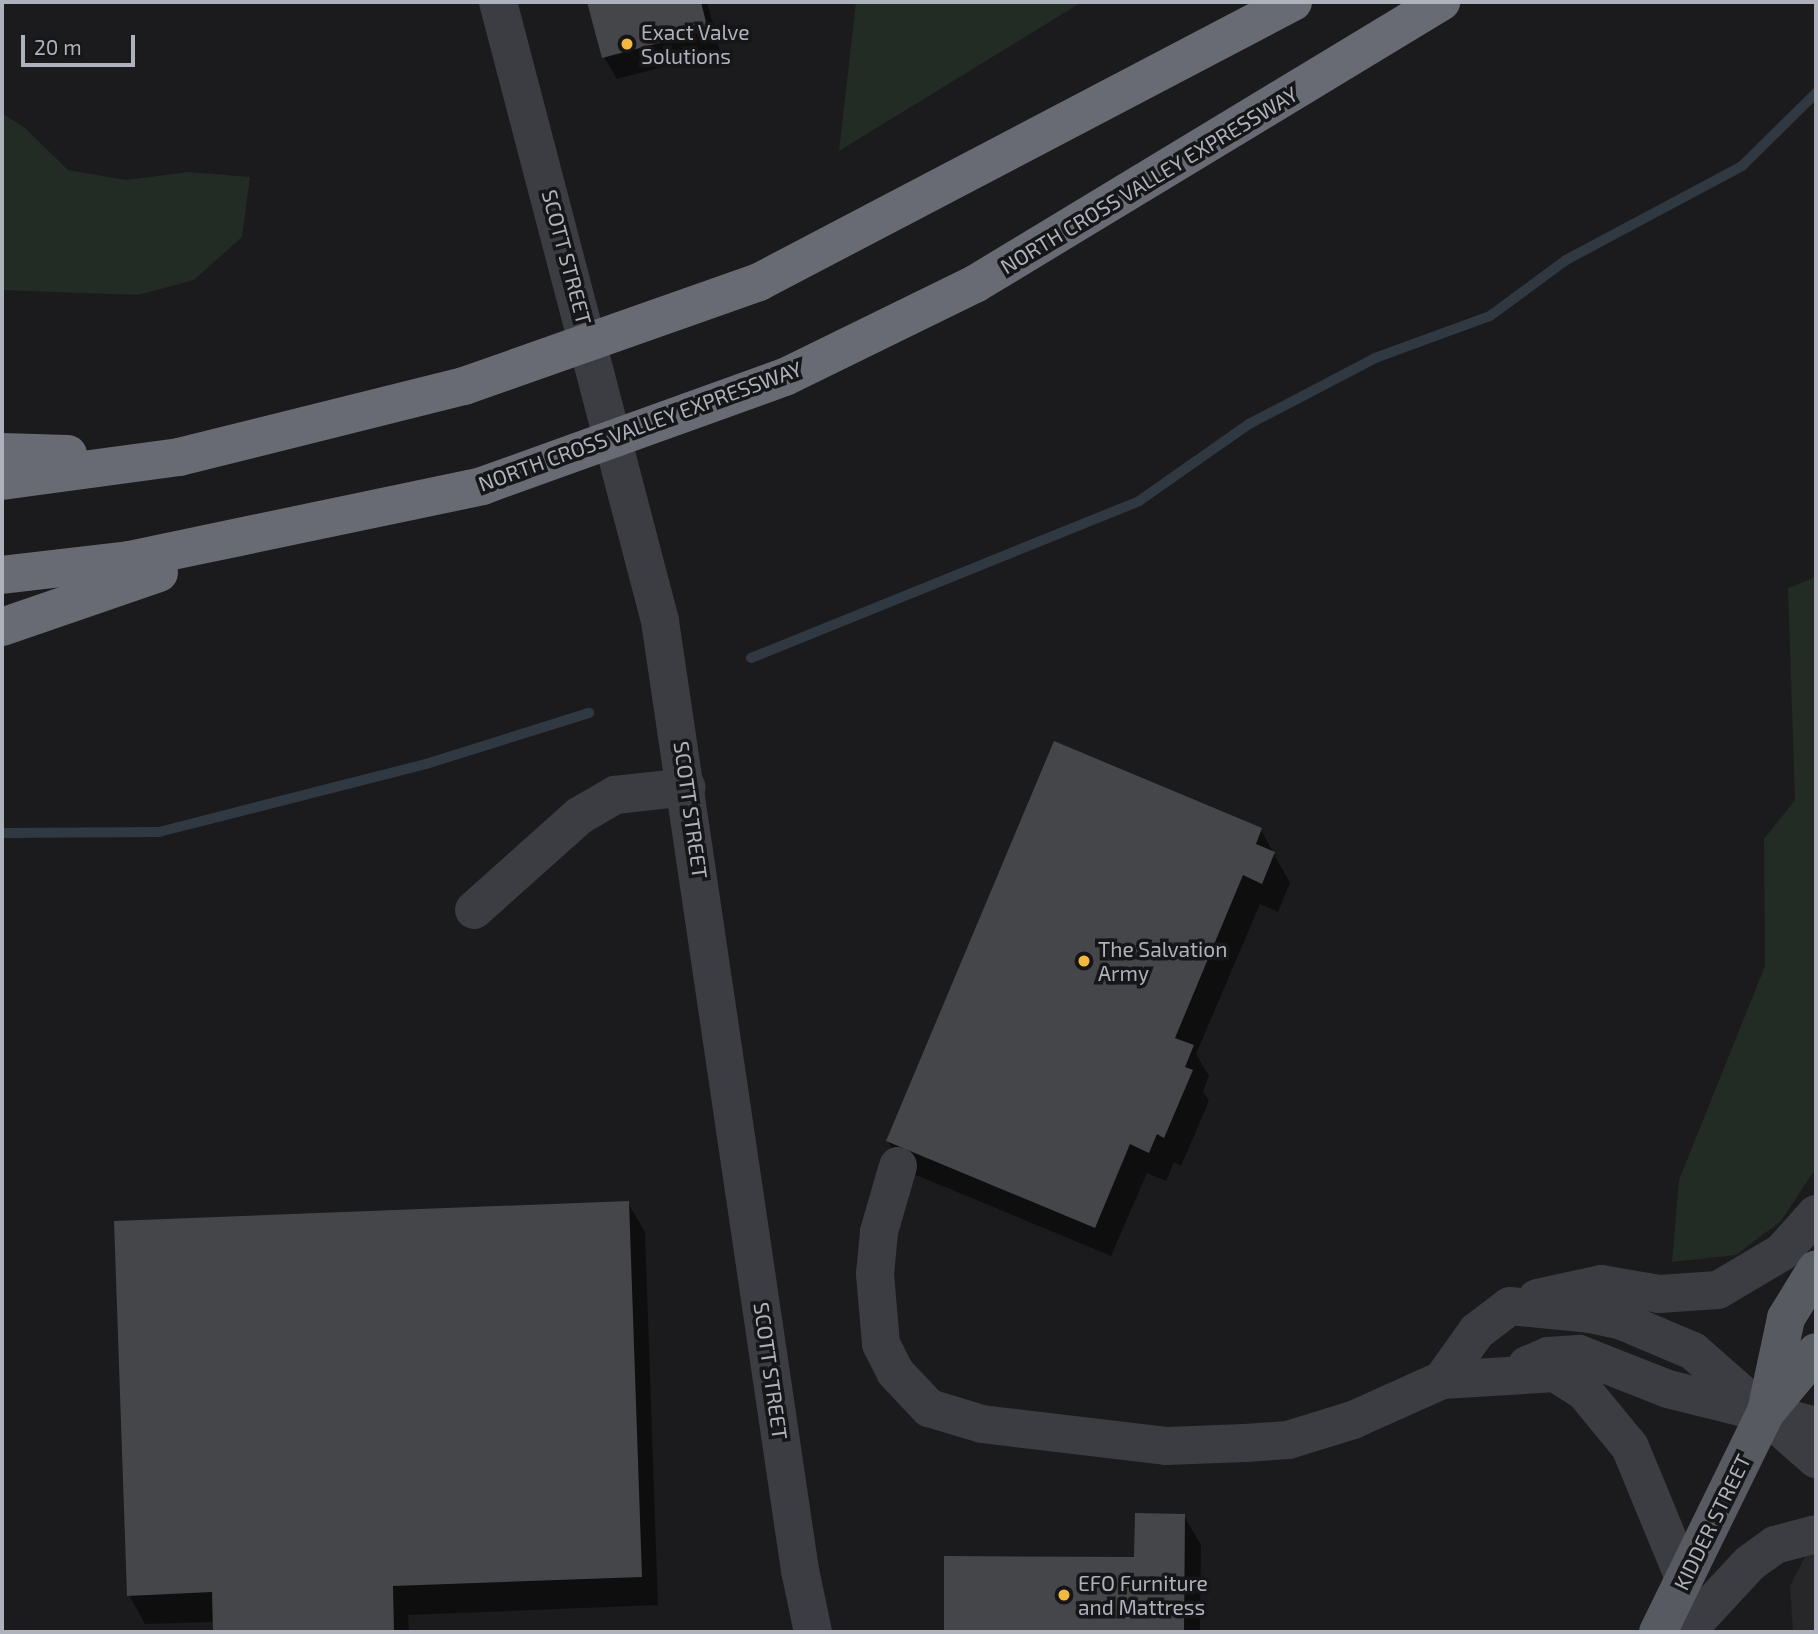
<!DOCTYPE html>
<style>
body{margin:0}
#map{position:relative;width:1818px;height:1634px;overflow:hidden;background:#1b1b1d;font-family:"Exo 2",sans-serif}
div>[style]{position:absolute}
.built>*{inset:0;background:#27272a}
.green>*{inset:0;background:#222b24}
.shadow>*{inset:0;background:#0007}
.stream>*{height:10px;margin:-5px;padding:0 5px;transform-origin:5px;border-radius:5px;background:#303942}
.building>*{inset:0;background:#45464a}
.minor>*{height:38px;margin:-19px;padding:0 19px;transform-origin:19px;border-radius:19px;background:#3c3d42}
.major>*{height:38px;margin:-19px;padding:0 19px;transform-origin:19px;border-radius:19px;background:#585a61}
.highway>*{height:38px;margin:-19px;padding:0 19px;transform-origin:19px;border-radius:19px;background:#686b73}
.highway-bridge>*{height:38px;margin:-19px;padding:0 19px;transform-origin:19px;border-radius:19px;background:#686b73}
.dots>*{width:19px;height:19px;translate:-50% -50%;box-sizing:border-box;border:4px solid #161618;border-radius:50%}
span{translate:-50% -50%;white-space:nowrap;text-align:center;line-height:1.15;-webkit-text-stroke:7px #161618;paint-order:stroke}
.poi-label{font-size:21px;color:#aeb2bc}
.left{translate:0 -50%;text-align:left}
.street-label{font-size:21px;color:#aeb2bc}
.frame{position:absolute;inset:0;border:4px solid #aeb2bc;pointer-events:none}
.scale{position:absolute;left:21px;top:35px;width:114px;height:32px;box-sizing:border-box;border:4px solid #aeb2bc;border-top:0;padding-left:9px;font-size:21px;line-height:24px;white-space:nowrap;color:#aeb2bc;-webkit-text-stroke:5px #161618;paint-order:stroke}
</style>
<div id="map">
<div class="built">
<i style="clip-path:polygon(1816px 1535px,1816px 1632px,1793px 1632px,1790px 1586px)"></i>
</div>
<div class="green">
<i style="clip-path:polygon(856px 2px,1082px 2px,839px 151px)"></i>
<i style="clip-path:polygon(2px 113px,25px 128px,68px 170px,126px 180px,189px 172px,250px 177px,242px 237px,194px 280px,138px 295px,2px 290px)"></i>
<i style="clip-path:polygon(1816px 577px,1816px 1168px,1781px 1221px,1736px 1255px,1672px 1262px,1679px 1180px,1765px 966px,1764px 839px,1795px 800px,1788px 588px)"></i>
</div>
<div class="shadow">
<i style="clip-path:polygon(588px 2px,707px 2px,720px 52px,617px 79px,604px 57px)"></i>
<i style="clip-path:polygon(1261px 830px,1290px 883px,1278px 912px,1260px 904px,1196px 1054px,1209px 1076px,1203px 1091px,1209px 1101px,1181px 1166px,1174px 1162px,1166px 1181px,1147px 1173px,1111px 1256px,904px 1170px,888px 1141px)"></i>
<i style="clip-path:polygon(628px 1203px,645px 1232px,658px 1605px,408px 1615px,409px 1632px,215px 1632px,215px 1622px,145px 1624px,129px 1595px)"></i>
<i style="clip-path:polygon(1184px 1516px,1201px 1545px,1200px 1632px,946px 1632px,946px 1558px,1136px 1559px)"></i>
</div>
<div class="stream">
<i style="left:751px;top:658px;width:419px;rotate:-22deg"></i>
<i style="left:1139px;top:501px;width:134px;rotate:-35deg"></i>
<i style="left:1249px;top:424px;width:142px;rotate:-27.6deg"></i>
<i style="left:1375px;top:358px;width:122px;rotate:-20.1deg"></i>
<i style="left:1490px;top:316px;width:94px;rotate:-36.4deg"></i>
<i style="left:1566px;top:260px;width:200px;rotate:-28.1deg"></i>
<i style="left:1742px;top:166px;width:104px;rotate:-44.6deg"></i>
<i style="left:2px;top:833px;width:157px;rotate:-0.4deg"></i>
<i style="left:159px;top:832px;width:276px;rotate:-14.3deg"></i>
<i style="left:426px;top:764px;width:171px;rotate:-17.4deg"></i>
</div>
<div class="building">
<i style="clip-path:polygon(587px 2px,701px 2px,708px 30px,602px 58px)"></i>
<i style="clip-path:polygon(1054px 741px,1262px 828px,1256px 844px,1275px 852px,1262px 884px,1243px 875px,1175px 1038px,1194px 1045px,1185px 1067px,1193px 1070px,1164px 1138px,1157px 1134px,1149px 1153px,1130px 1144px,1095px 1228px,886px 1141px)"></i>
<i style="clip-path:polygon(629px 1201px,642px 1577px,393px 1586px,394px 1632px,213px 1632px,212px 1592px,127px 1596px,114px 1221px)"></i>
<i style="clip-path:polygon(1135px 1513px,1185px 1514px,1184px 1632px,944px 1632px,944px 1556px,1134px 1557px)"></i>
</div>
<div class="minor">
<i style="left:498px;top:2px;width:640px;rotate:75.33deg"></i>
<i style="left:660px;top:621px;width:959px;rotate:81.61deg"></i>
<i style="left:800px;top:1570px;width:63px;rotate:78.2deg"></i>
<i style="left:474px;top:910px;width:141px;rotate:-41.8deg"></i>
<i style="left:579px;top:816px;width:42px;rotate:-30.3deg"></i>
<i style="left:615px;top:795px;width:72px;rotate:-6.3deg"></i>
<i style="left:898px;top:1166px;width:69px;rotate:106.1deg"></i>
<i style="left:879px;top:1232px;width:42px;rotate:95.4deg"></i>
<i style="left:875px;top:1274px;width:70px;rotate:85.1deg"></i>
<i style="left:881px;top:1344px;width:31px;rotate:63deg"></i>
<i style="left:895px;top:1372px;width:50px;rotate:46.6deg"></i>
<i style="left:929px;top:1408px;width:55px;rotate:16.8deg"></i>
<i style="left:982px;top:1424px;width:185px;rotate:6.8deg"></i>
<i style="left:1166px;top:1446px;width:79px;rotate:-2.2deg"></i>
<i style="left:1245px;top:1443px;width:43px;rotate:-4deg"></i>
<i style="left:1288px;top:1440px;width:68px;rotate:-17.1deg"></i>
<i style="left:1353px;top:1420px;width:98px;rotate:-24.2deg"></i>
<i style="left:1442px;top:1380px;width:113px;rotate:-3.5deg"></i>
<i style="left:1555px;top:1373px;width:34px;rotate:32deg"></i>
<i style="left:1584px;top:1391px;width:72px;rotate:50.6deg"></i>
<i style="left:1630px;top:1447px;width:142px;rotate:67.6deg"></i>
<i style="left:1537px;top:1298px;width:66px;rotate:-12.3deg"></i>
<i style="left:1601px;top:1284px;width:59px;rotate:9.8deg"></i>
<i style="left:1659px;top:1294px;width:59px;rotate:-3.9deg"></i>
<i style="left:1718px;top:1290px;width:74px;rotate:-30.7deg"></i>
<i style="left:1782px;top:1252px;width:51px;rotate:-48.2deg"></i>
<i style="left:1527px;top:1365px;width:23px;rotate:-23deg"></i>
<i style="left:1548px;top:1356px;width:31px;rotate:-4deg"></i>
<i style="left:1579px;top:1354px;width:96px;rotate:21.5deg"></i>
<i style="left:1668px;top:1389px;width:153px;rotate:14deg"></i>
<i style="left:1442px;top:1380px;width:60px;rotate:-54.5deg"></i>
<i style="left:1477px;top:1331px;width:41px;rotate:-37.1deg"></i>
<i style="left:1510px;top:1306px;width:80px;rotate:5.7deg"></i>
<i style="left:1590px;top:1314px;width:33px;rotate:12deg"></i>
<i style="left:1622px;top:1321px;width:77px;rotate:22.9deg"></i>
<i style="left:1693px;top:1351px;width:164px;rotate:41.3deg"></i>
<i style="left:1686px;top:1632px;width:94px;rotate:-47.2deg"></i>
<i style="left:1750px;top:1563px;width:31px;rotate:-36deg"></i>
<i style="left:1775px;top:1545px;width:42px;rotate:-15deg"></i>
</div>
<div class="major">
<i style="left:1767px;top:1407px;width:91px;rotate:-77.9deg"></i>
<i style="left:1786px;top:1318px;width:57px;rotate:-58.5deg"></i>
<i style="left:1658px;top:1632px;width:245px;rotate:-63.9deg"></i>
<i style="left:1766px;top:1412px;width:78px;rotate:-50.2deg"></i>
</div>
<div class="highway">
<i style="left:759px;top:282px;width:603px;rotate:-27.67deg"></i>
<i style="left:785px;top:377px;width:212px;rotate:-26.1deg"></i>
<i style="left:975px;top:284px;width:545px;rotate:-31.18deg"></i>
<i style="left:2px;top:452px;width:66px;rotate:1.7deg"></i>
<i style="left:2px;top:481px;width:179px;rotate:-7.7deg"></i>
<i style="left:179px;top:457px;width:294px;rotate:-14deg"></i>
<i style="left:2px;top:575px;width:128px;rotate:-6.7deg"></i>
<i style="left:129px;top:560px;width:361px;rotate:-11.8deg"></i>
<i style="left:2px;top:627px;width:166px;rotate:-19deg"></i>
</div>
<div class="highway-bridge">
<i style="left:464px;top:386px;width:313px;rotate:-19.4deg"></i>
<i style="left:482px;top:486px;width:322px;rotate:-19.8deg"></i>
</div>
<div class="dots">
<i style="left:627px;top:44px;background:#f1ba3f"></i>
<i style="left:1084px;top:961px;background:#f1ba3f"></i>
<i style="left:1064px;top:1595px;background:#f1ba3f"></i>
</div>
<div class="poi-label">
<span class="left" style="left:641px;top:44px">Exact Valve<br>Solutions</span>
<span class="left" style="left:1098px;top:961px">The Salvation<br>Army</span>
<span class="left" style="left:1078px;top:1595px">EFO Furniture<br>and Mattress</span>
</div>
<div class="street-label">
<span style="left:1149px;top:180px;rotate:-31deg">NORTH CROSS VALLEY EXPRESSWAY</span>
<span style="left:567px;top:257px;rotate:75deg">SCOTT STREET</span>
<span style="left:640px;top:426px;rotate:-20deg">NORTH CROSS VALLEY EXPRESSWAY</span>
<span style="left:691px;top:810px;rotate:82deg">SCOTT STREET</span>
<span style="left:771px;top:1371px;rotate:82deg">SCOTT STREET</span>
<span style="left:1712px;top:1522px;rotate:-64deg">KIDDER STREET</span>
</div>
<div class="frame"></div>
<div class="scale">20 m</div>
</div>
